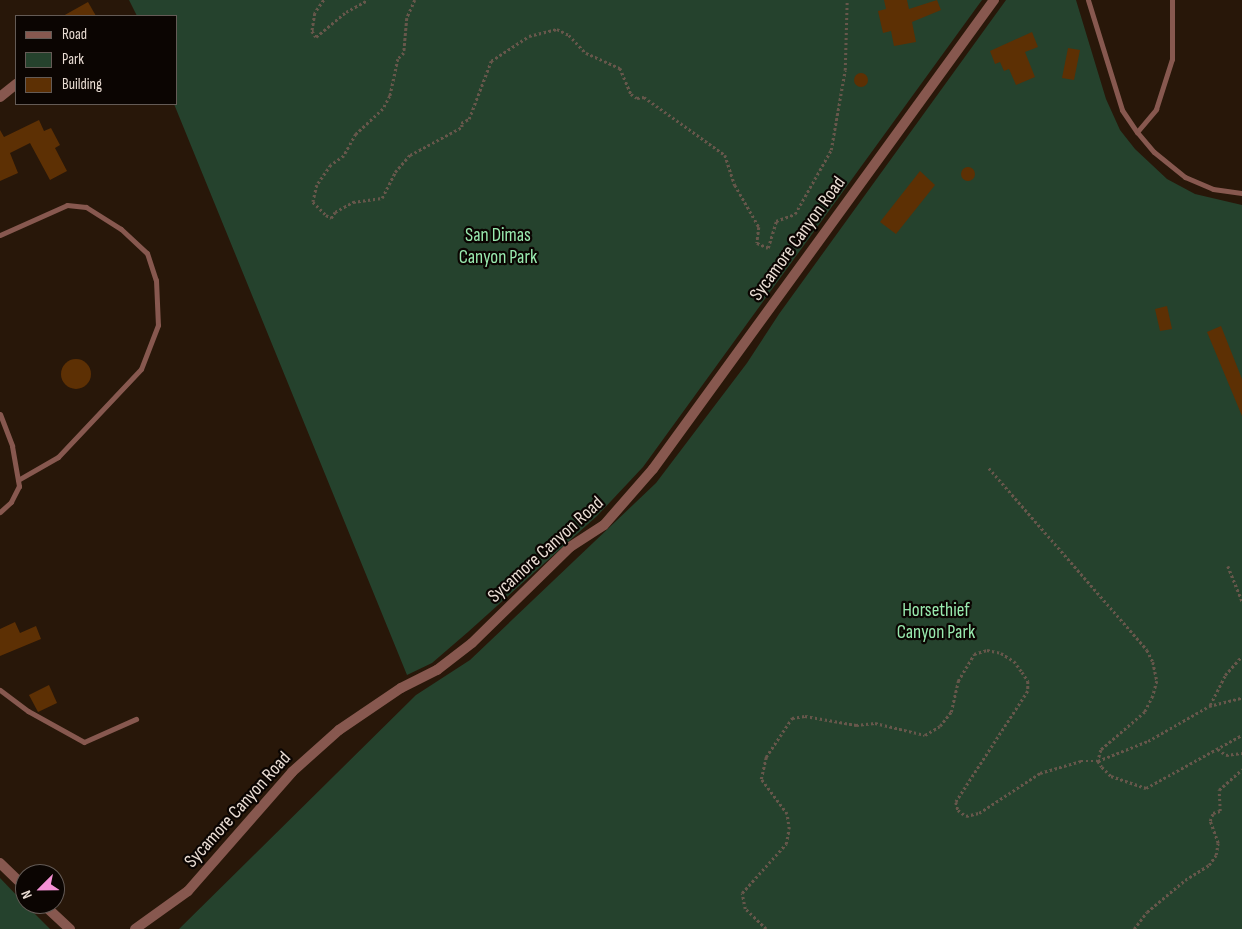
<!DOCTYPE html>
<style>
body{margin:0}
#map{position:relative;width:1242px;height:929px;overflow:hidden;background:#281709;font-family:"Sofia Sans Condensed",sans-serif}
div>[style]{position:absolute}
.green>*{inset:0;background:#25422d}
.building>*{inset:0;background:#5d3004}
.round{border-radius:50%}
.path>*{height:2.5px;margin-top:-1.25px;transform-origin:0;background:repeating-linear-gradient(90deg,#67574b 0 2.5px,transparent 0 5px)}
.lane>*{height:5px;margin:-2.5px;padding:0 2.5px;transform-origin:2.5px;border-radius:2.5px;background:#87584f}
.street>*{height:10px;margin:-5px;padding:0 5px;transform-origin:5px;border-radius:5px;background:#87584f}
span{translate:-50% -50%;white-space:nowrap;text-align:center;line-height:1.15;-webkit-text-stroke:4.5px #0b0502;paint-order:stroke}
.park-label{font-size:19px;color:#99eaaf}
.street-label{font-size:19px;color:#eaddd4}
.legend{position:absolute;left:15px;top:15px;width:162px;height:90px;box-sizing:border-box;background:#0b0502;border:1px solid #645b56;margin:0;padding:6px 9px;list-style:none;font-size:15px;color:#eaddd4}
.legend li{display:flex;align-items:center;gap:10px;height:25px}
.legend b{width:25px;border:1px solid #645b56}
.north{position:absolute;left:15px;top:864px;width:50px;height:50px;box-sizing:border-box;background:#0b0502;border:1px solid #645b56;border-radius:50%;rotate:247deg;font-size:14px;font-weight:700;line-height:20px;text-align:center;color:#eaddd4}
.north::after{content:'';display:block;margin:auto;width:18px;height:22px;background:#f491d4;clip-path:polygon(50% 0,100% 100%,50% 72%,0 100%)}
</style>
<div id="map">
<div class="green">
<i style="clip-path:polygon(129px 0,982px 0,643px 467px,597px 516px,468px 632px,432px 663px,407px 675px,174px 104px,176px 16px,137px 16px)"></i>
<i style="clip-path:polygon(1006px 0,1076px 0,1106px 99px,1120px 130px,1135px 149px,1167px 179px,1195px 194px,1242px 205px,1242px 929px,179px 929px,416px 695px,470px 660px,656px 483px,747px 363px,779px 314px)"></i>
<i style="clip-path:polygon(0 878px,25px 904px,50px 929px,0 929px)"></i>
</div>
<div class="building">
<i style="clip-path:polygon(884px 0,907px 0,909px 9px,937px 0,941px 10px,912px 22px,916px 42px,894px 46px,891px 31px,883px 33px,878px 11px,886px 9px)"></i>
<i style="clip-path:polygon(88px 2px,96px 16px,63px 16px)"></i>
<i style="clip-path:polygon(1032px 32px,1038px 47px,1025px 52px,1035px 77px,1016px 85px,1009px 69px,1004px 71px,1000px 62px,995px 64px,990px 51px)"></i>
<i style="clip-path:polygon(1068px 48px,1080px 50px,1074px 80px,1062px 78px)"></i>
<i class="round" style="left:854px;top:73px;width:14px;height:14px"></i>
<i style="clip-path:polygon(39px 120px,44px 131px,51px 128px,60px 145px,55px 148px,67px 171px,50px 180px,30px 143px,10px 153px,18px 173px,0 181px,0 130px,4px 137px)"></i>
<i class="round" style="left:961px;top:167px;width:14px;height:14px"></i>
<i style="clip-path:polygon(920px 171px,935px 185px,896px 234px,880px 222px)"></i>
<i style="clip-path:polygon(1167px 306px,1172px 329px,1160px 331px,1155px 309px)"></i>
<i style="clip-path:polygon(1221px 326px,1242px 379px,1242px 416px,1207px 332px)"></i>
<i class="round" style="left:61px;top:359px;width:30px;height:30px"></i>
<i style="clip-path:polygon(15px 622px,20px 633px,36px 626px,41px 639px,0 656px,0 629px)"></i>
<i style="clip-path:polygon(49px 685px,57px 703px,38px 712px,29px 695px)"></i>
</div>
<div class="path">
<i style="left:324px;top:0;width:16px;rotate:125deg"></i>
<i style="left:315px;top:13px;width:18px;rotate:99deg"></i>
<i style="left:312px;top:31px;width:7px;rotate:56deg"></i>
<i style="left:316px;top:37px;width:39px;rotate:-40deg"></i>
<i style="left:346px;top:12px;width:25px;rotate:-29deg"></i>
<i style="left:415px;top:0;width:20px;rotate:114deg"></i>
<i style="left:407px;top:18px;width:35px;rotate:95deg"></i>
<i style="left:404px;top:53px;width:8px;rotate:135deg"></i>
<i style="left:398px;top:59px;width:38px;rotate:102deg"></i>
<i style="left:390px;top:96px;width:15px;rotate:118deg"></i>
<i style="left:383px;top:109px;width:37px;rotate:137deg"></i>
<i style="left:356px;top:134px;width:25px;rotate:119deg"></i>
<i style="left:344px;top:156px;width:16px;rotate:145deg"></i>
<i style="left:331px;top:165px;width:24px;rotate:125deg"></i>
<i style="left:317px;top:185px;width:17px;rotate:103deg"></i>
<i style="left:313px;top:202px;width:18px;rotate:45deg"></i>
<i style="left:326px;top:215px;width:6px;rotate:31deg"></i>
<i style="left:331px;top:218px;width:7px;rotate:-56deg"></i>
<i style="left:335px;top:212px;width:21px;rotate:-29deg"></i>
<i style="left:353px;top:202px;width:29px;rotate:-8deg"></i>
<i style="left:382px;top:198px;width:29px;rotate:-63deg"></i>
<i style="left:395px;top:172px;width:23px;rotate:-49deg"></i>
<i style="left:410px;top:155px;width:59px;rotate:-28.3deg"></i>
<i style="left:462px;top:127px;width:4px;rotate:-104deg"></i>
<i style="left:461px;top:123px;width:9px;rotate:-27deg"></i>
<i style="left:469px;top:119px;width:62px;rotate:-69.2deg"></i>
<i style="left:491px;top:61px;width:45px;rotate:-33.3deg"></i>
<i style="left:529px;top:36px;width:29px;rotate:-14deg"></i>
<i style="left:557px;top:29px;width:13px;rotate:27deg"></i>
<i style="left:569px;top:35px;width:25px;rotate:47deg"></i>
<i style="left:586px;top:53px;width:37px;rotate:24deg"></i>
<i style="left:620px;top:68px;width:28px;rotate:67deg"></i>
<i style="left:631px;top:94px;width:7px;rotate:34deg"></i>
<i style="left:637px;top:98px;width:7px;rotate:-8deg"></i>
<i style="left:644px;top:97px;width:100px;rotate:35.6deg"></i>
<i style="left:725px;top:155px;width:32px;rotate:72deg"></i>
<i style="left:735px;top:185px;width:48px;rotate:60.3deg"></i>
<i style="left:759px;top:227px;width:16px;rotate:97deg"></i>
<i style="left:757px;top:243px;width:12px;rotate:24deg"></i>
<i style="left:768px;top:248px;width:28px;rotate:-73deg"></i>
<i style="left:776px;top:221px;width:20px;rotate:-20deg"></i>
<i style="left:795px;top:214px;width:73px;rotate:-60.6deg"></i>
<i style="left:831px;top:150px;width:81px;rotate:-80.1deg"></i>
<i style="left:845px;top:70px;width:70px;rotate:-88.4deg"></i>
<i style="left:989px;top:468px;width:241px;rotate:49deg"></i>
<i style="left:1147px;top:650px;width:13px;rotate:63deg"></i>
<i style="left:1153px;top:662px;width:19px;rotate:78deg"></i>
<i style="left:1157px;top:681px;width:16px;rotate:105deg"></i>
<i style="left:1153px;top:696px;width:18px;rotate:117deg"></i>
<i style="left:1145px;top:712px;width:58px;rotate:139.2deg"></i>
<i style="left:1101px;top:750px;width:11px;rotate:105deg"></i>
<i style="left:1098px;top:761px;width:7px;rotate:56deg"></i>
<i style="left:1102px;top:767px;width:13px;rotate:45deg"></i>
<i style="left:1111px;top:776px;width:37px;rotate:19deg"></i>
<i style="left:1146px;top:788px;width:110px;rotate:-28.9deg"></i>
<i style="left:1228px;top:566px;width:38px;rotate:68deg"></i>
<i style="left:1210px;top:705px;width:34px;rotate:-63deg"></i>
<i style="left:1225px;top:675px;width:25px;rotate:-48deg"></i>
<i style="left:1218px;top:749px;width:10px;rotate:37deg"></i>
<i style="left:1226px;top:755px;width:16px;rotate:-7deg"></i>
<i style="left:766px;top:929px;width:29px;rotate:-136deg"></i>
<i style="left:745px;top:909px;width:16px;rotate:-101deg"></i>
<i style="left:742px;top:893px;width:66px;rotate:-48.1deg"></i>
<i style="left:786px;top:844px;width:15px;rotate:-79deg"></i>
<i style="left:789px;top:829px;width:15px;rotate:-98deg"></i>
<i style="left:787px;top:814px;width:44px;rotate:-126.6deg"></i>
<i style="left:761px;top:779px;width:23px;rotate:-77deg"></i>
<i style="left:766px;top:757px;width:47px;rotate:-56.3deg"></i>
<i style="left:792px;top:718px;width:13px;rotate:-9deg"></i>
<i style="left:805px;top:716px;width:52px;rotate:10deg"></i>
<i style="left:856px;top:725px;width:19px;rotate:-6deg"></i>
<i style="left:875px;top:723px;width:51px;rotate:13.5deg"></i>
<i style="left:925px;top:735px;width:17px;rotate:-31deg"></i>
<i style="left:940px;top:726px;width:18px;rotate:-52deg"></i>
<i style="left:951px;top:712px;width:32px;rotate:-77deg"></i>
<i style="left:958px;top:681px;width:31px;rotate:-59deg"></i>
<i style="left:974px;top:654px;width:14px;rotate:-17deg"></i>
<i style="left:987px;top:650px;width:14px;rotate:12deg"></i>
<i style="left:1001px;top:653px;width:15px;rotate:32deg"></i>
<i style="left:1014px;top:661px;width:14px;rotate:54deg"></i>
<i style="left:1022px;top:672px;width:11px;rotate:56deg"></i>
<i style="left:1028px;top:681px;width:10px;rotate:90deg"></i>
<i style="left:1028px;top:691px;width:132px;rotate:123deg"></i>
<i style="left:956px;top:802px;width:8px;rotate:76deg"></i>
<i style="left:958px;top:810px;width:10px;rotate:37deg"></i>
<i style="left:966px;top:816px;width:13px;rotate:-13deg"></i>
<i style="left:979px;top:813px;width:73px;rotate:-33.3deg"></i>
<i style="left:1040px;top:773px;width:43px;rotate:-16.3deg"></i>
<i style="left:1081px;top:761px;width:17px"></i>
<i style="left:1098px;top:761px;width:54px;rotate:-21.8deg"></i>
<i style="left:1148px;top:741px;width:70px;rotate:-29.8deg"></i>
<i style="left:1209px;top:706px;width:34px;rotate:-14deg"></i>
<i style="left:1134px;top:929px;width:21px;rotate:-53deg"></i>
<i style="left:1147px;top:912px;width:50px;rotate:-40.1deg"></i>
<i style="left:1185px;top:880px;width:28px;rotate:-32deg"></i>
<i style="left:1209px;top:865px;width:12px;rotate:-55deg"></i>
<i style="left:1216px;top:855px;width:12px;rotate:-81deg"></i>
<i style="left:1218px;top:843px;width:23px;rotate:-110deg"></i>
<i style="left:1210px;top:821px;width:9px;rotate:-69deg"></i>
<i style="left:1213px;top:813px;width:7px;rotate:-16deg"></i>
<i style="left:1220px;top:811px;width:21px;rotate:-93deg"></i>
<i style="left:1219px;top:790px;width:31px;rotate:-42deg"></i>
</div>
<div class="lane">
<i style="left:1088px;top:0;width:115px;rotate:72.8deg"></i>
<i style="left:1122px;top:110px;width:27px;rotate:56deg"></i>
<i style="left:1137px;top:132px;width:26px;rotate:50deg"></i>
<i style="left:1154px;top:152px;width:40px;rotate:39deg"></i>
<i style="left:1185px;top:177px;width:30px;rotate:23deg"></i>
<i style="left:1213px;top:189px;width:29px;rotate:8deg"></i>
<i style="left:1137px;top:132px;width:30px;rotate:-50deg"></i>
<i style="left:1156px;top:109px;width:52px;rotate:-72.3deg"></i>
<i style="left:1172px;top:59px;width:59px;rotate:-90deg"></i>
<i style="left:0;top:235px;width:73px;rotate:-24.1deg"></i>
<i style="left:67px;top:205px;width:19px;rotate:6deg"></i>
<i style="left:86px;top:207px;width:41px;rotate:32.2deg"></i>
<i style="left:121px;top:229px;width:35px;rotate:43deg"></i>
<i style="left:147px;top:253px;width:28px;rotate:72deg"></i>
<i style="left:156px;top:280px;width:45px;rotate:87.5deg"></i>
<i style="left:158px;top:325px;width:47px;rotate:111.1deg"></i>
<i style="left:141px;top:369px;width:121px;rotate:133.3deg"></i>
<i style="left:58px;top:457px;width:46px;rotate:150.1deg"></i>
<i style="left:0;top:414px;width:34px;rotate:69deg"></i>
<i style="left:12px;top:446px;width:41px;rotate:80.1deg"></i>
<i style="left:19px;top:486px;width:18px;rotate:117deg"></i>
<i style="left:11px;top:502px;width:15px;rotate:138deg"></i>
<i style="left:0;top:690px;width:35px;rotate:37deg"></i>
<i style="left:28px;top:711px;width:64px;rotate:29deg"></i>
<i style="left:84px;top:742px;width:57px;rotate:-23.9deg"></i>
</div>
<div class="street">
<i style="left:0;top:97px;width:21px;rotate:-39deg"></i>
<i style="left:0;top:863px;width:35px;rotate:44deg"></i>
<i style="left:43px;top:904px;width:37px;rotate:43deg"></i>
<i style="left:135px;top:929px;width:65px;rotate:-35.6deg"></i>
<i style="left:188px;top:891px;width:158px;rotate:-48.8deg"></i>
<i style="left:292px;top:772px;width:63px;rotate:-41.8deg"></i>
<i style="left:339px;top:730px;width:75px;rotate:-34.1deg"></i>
<i style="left:401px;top:688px;width:40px;rotate:-26.6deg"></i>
<i style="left:437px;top:670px;width:44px;rotate:-37.6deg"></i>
<i style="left:472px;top:643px;width:137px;rotate:-44.4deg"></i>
<i style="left:570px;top:547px;width:40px;rotate:-32.9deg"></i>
<i style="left:604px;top:525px;width:74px;rotate:-48.8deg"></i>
<i style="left:653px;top:469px;width:580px;rotate:-53.98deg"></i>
</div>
<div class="park-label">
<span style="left:498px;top:247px">San Dimas<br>Canyon Park</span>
<span style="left:936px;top:622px">Horsethief<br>Canyon Park</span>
</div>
<div class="street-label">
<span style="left:798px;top:239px;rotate:-54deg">Sycamore Canyon Road</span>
<span style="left:546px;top:550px;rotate:-42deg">Sycamore Canyon Road</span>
<span style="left:238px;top:810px;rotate:-48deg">Sycamore Canyon Road</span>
</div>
<ul class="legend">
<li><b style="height:6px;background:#87584f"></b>Road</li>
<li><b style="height:14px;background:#25422d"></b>Park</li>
<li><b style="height:14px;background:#5d3004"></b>Building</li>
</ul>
<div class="north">N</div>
</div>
